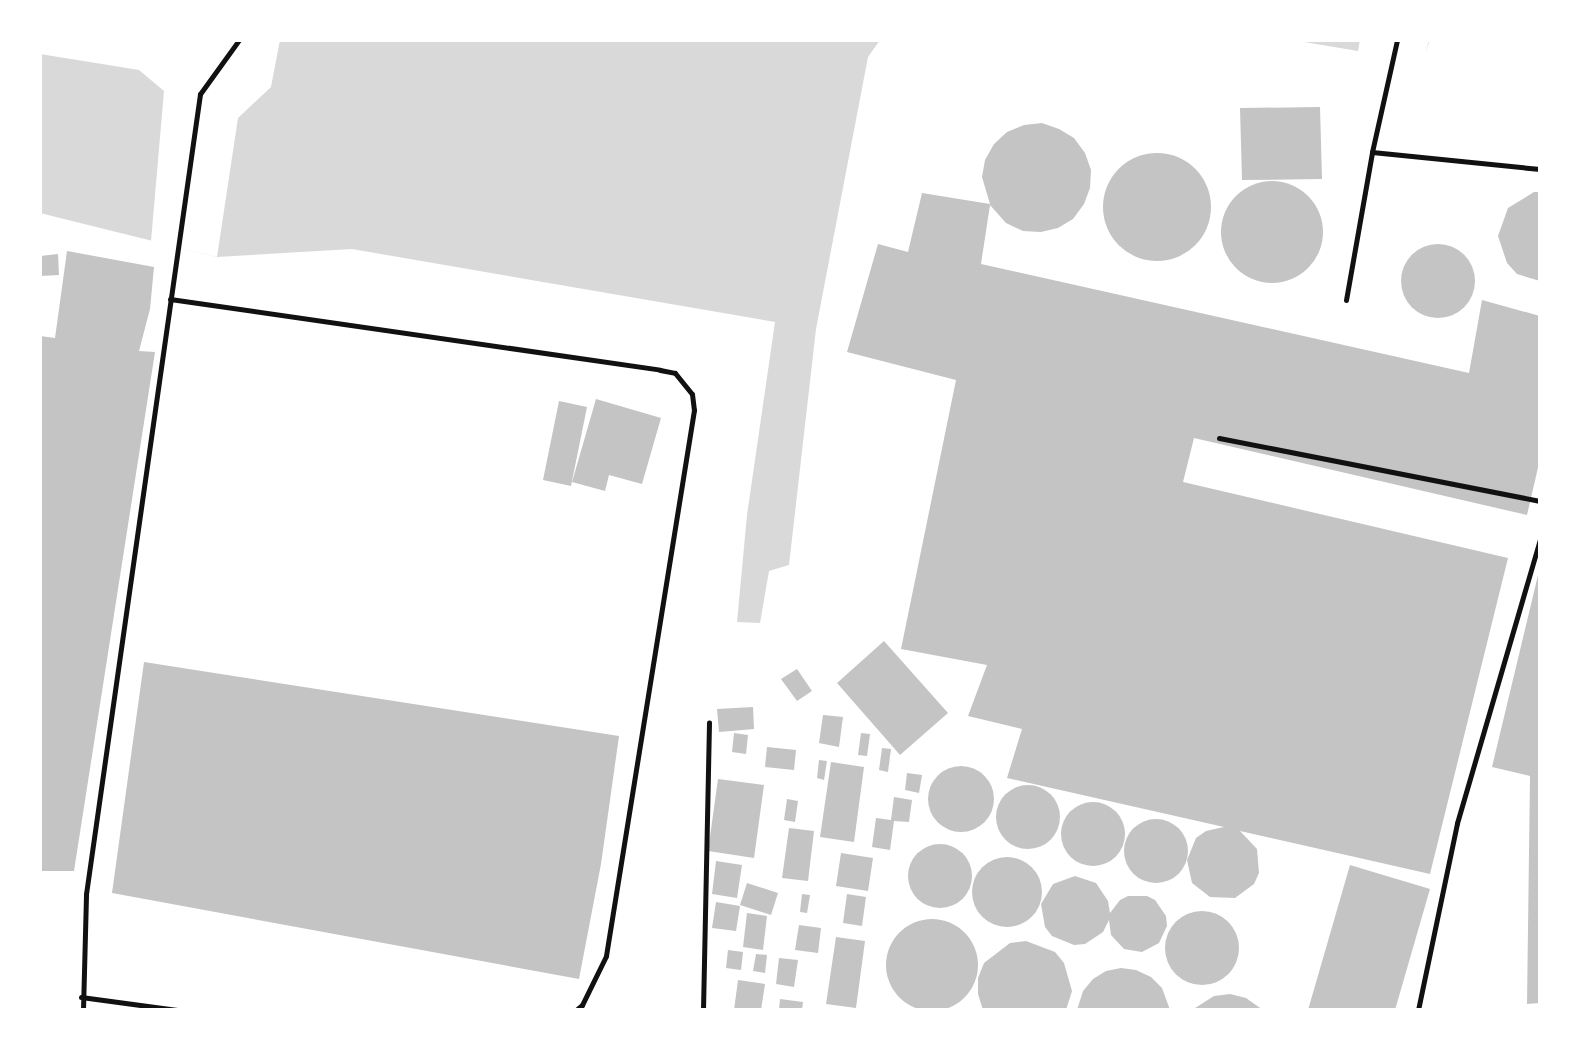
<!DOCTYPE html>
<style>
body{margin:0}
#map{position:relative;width:1580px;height:1050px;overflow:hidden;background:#fff;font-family:"Work Sans",sans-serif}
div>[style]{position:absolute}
.water>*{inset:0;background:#d9d9d9}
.pier>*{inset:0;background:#fff}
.building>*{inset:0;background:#c4c4c4}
.round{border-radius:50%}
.path>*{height:4.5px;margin:-2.25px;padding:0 2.25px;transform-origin:2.25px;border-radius:2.25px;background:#111}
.service>*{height:5px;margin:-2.5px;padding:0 2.5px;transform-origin:2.5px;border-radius:2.5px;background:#111}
span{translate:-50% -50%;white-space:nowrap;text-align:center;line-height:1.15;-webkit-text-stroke:5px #fff;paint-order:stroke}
.frame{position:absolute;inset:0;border:42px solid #fff;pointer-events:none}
</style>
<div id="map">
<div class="water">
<i style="clip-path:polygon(40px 40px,880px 40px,868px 57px,816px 329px,789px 565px,769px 571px,760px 623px,737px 622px,747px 515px,775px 322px,352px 249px,217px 257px,40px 213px)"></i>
<i style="clip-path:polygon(1292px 40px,1430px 40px,1426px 51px,1358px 51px)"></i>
</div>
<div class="pier">
<i style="clip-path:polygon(40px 40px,280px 40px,271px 87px,238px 118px,217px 257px,151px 241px,164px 91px,139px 70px,40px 54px)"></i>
<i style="clip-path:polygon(1360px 40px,1429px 40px,1426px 51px,1358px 51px)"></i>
</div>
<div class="building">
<i style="clip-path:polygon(1320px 107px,1322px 179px,1242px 180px,1240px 108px)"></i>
<i style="clip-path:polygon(1042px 123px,1059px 129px,1074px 138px,1085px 153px,1091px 170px,1090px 188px,1084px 204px,1073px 219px,1058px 228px,1041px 232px,1023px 231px,1006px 223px,990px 205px,981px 264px,1469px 373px,1482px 300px,1540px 316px,1540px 459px,1527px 515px,1194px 438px,1183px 482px,1508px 558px,1430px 874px,1240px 831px,1257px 849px,1259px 873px,1254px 884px,1235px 898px,1210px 897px,1192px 883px,1187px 860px,1196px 838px,1206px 831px,1224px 827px,1007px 778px,1022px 729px,968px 716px,987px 665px,901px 649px,956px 380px,847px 352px,878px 244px,908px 252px,922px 193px,990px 204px,982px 177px,985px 160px,994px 144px,1007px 132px,1024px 125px)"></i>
<i class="round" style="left:1103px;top:153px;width:108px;height:108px"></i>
<i class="round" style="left:1221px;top:181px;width:102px;height:102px"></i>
<i style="clip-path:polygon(1534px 192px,1540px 192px,1540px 281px,1517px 274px,1507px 263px,1498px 236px,1508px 208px)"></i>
<i class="round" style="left:1401px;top:244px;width:74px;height:74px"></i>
<i style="clip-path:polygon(67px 251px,154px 267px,150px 309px,139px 351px,155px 352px,74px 871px,40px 871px,40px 336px,55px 338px)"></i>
<i style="clip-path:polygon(58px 254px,59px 275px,40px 276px,40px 256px)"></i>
<i style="clip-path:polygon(596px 399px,661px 418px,642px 484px,609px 475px,605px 491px,572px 482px)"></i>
<i style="clip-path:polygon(559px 401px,587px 407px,571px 486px,543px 480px)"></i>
<i style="clip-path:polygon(1539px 571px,1540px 1003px,1527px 1004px,1530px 776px,1492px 767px)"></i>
<i style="clip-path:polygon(884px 641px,948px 713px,900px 755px,837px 683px)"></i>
<i style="clip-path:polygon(144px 662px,619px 736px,601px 864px,579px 979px,112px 893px)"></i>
<i style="clip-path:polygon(797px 669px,812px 691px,797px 701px,781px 679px)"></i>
<i style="clip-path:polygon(753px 707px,754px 729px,719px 732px,717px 709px)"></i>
<i style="clip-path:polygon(823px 715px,843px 717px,839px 747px,819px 743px)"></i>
<i style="clip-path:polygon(734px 733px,748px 735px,746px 754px,732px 752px)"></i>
<i style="clip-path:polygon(861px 733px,870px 734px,867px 756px,858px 755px)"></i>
<i style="clip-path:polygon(767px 747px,796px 750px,794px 770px,765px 767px)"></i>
<i style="clip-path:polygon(882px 748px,891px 749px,888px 772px,879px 770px)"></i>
<i style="clip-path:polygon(819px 760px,827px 761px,824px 780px,817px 778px)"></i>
<i style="clip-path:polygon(831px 762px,864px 767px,854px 842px,820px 837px)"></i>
<i class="round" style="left:928px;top:766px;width:66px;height:66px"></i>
<i style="clip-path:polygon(907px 773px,922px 775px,919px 793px,905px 790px)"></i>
<i style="clip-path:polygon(718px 779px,764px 785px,754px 858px,708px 851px)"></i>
<i class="round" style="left:996px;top:785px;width:64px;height:64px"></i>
<i style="clip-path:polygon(894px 797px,912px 800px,909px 822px,894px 821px,890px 850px,872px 847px,876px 818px,891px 820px)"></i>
<i style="clip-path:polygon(787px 799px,798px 801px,795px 822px,784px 820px)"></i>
<i class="round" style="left:1061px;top:802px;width:64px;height:64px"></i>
<i class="round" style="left:1124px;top:819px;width:64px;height:64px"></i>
<i style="clip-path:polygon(789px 828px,814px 831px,808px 881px,782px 878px)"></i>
<i class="round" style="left:908px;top:844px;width:64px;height:64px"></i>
<i style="clip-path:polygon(841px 853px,873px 858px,868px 891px,836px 886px)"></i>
<i class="round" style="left:972px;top:857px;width:70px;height:70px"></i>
<i style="clip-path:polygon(716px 861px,742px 865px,737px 898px,712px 894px)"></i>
<i style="clip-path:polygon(1350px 865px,1430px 889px,1395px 1010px,1308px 1010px)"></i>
<i style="clip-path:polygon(1075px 876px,1096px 883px,1108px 901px,1110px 913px,1120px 900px,1128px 896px,1147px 896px,1155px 900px,1166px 916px,1167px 926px,1159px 943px,1142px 952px,1124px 949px,1111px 935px,1109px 920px,1103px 932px,1085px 944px,1074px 945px,1052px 936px,1045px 927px,1041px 904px,1053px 884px)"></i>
<i style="clip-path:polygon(747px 883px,778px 893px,771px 915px,740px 905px)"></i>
<i style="clip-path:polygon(802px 894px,810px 895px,807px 913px,800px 912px)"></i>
<i style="clip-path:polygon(847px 894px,866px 897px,862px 926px,843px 923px)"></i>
<i style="clip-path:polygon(716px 902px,740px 906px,736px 931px,712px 928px)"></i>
<i class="round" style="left:1165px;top:911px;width:74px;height:74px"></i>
<i style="clip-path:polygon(747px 913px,767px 916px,763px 950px,743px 947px)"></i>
<i class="round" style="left:886px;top:919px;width:92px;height:92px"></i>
<i style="clip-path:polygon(799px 925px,821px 928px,818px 953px,795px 950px)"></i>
<i style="clip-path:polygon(836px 937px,865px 941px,856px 1008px,826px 1004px)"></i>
<i style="clip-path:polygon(1026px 941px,1055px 952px,1064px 963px,1072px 991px,1066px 1010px,983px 1010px,978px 994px,978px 978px,984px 963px,1010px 943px)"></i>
<i style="clip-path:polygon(728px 950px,743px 952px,741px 970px,726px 968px)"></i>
<i style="clip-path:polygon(756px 954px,767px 955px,765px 973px,753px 971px)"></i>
<i style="clip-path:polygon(779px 958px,798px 960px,794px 987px,776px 984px)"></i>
<i style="clip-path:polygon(1121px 968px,1136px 970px,1151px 977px,1162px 988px,1170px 1010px,1077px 1010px,1083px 991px,1093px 979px,1106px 971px)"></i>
<i style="clip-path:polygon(738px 980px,765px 984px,761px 1010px,734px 1010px)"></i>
<i style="clip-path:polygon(1230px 994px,1246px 998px,1263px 1010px,1192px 1010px,1214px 996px)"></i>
<i style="clip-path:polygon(780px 999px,803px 1002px,802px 1010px,779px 1010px)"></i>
</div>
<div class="path">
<i style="left:703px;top:1010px;width:287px;rotate:-88.8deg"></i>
</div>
<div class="service">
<i style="left:1372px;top:152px;width:169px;rotate:5.8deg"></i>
<i style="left:170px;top:299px;width:495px;rotate:8.2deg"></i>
<i style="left:660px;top:370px;width:15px;rotate:11deg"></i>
<i style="left:675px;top:373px;width:27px;rotate:51deg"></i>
<i style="left:692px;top:394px;width:16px;rotate:83deg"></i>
<i style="left:694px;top:410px;width:553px;rotate:99.16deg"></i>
<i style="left:606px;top:956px;width:55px;rotate:116.1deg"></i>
<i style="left:582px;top:1005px;width:8px;rotate:140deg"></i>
<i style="left:1346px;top:300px;width:150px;rotate:-80deg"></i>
<i style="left:1372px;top:152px;width:115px;rotate:-77.4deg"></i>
<i style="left:1219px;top:438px;width:327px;rotate:11.1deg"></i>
<i style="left:81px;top:997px;width:97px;rotate:7.7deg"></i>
<i style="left:83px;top:1010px;width:116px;rotate:-88.5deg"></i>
<i style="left:86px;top:894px;width:808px;rotate:-81.89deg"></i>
<i style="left:200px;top:94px;width:67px;rotate:-54.2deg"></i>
<i style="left:1418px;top:1010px;width:191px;rotate:-78.2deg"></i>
<i style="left:1457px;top:823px;width:295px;rotate:-73.7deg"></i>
</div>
<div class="frame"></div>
</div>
